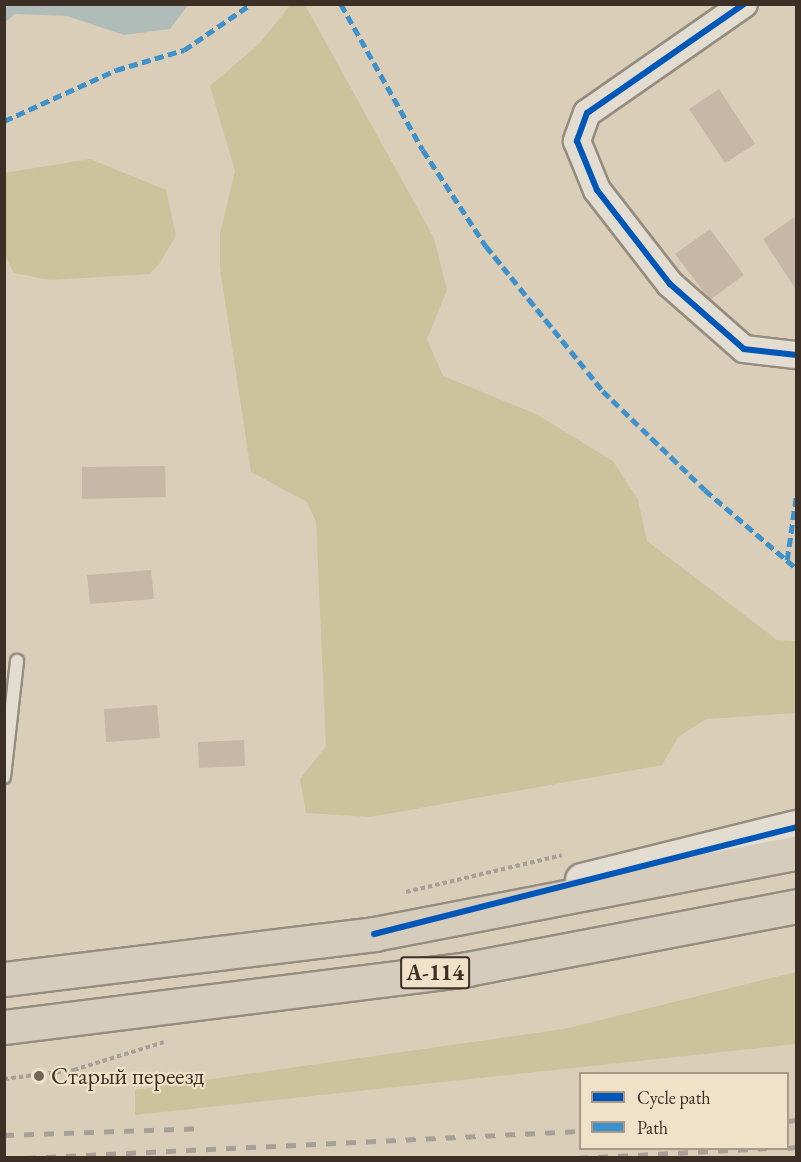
<!DOCTYPE html>
<meta charset="utf-8">
<style>
body{margin:0}
#map{position:relative;width:801px;height:1162px;overflow:hidden;background:#daceb9;font-family:"EB Garamond",serif}
div>[style]{position:absolute}
.green>*{inset:0;background:#cac39c}
.water>*{inset:0;background:#b0bcb7}
.building>*{inset:0;background:#c7b7a7}
.path>*{height:4px;margin-top:-2px;transform-origin:0;background:repeating-linear-gradient(90deg,#a6a098 0 4.5px,transparent 0 7.5px)}
.roads{filter:drop-shadow(2px 0 #958d80) drop-shadow(-2px 0 #958d80) drop-shadow(0 2px #958d80) drop-shadow(0 -2px #958d80)}
.service>*{height:12px;margin:-6px;padding:0 6px;transform-origin:6px;border-radius:6px;background:#e2dcd1}
.minor>*{height:26px;margin:-13px;padding:0 13px;transform-origin:13px;border-radius:13px;background:#e2dcd1}
.tertiary>*{height:32px;margin:-16px;padding:0 16px;transform-origin:16px;border-radius:16px;background:#e2dcd1}
.trunk>*{height:33px;margin:-16.5px;padding:0 16.5px;transform-origin:16.5px;border-radius:16.5px;background:#d6ccbc}
.rail>*{height:4.5px;margin-top:-2.25px;transform-origin:0;background:repeating-linear-gradient(90deg,#a6a098 0 10px,transparent 0 20px)}
.quiet>*{height:4.5px;margin-top:-2.25px;transform-origin:0;background:repeating-linear-gradient(90deg,#3e91cb 0 9px,transparent 0 13.5px)}
.cycleway>*{height:6px;margin:-3px;padding:0 3px;transform-origin:3px;border-radius:3px;background:#0057b8}
.dots>*{width:16px;height:16px;translate:-50% -50%;box-sizing:border-box;border:3px solid #f0e2c8;border-radius:50%}
span{translate:-50% -50%;white-space:nowrap;text-align:center;line-height:1.15;-webkit-text-stroke:4.5px #f0e2c8;paint-order:stroke}
.shield-label span{padding:2px 4px;background:#f0e2c8;border:2px solid;border-radius:4px;-webkit-text-stroke-width:0}
.shield-label{font-size:22px;color:#3c2f25;font-weight:700}
.poi-label{font-size:24px;color:#3c2f25}
.left{translate:0 -50%;text-align:left}
.frame{position:absolute;inset:0;border:6px solid #3c2f25;pointer-events:none}
.legend{position:absolute;left:579px;top:1072px;width:210px;height:78px;box-sizing:border-box;background:#f0e2c8;border:2px solid #a89a87;margin:0;padding:8px 10px;list-style:none;font-size:18px;color:#3c2f25}
.legend li{display:flex;align-items:center;gap:12px;height:30px}
.legend b{width:30px;border:2px solid #a89a87}
</style>
<div id="map">
<div class="green">
<i style="clip-path:polygon(290px 5px,305px 5px,434px 238px,447px 290px,427px 339px,443px 376px,536px 414px,613px 461px,638px 500px,647px 541px,777px 640px,796px 641px,796px 713px,706px 719px,678px 737px,662px 765px,370px 817px,306px 813px,300px 779px,326px 746px,316px 522px,307px 502px,251px 472px,220px 268px,220px 234px,235px 171px,210px 86px,260px 43px)"></i>
<i style="clip-path:polygon(90px 159px,166px 190px,176px 236px,159px 264px,149px 274px,50px 280px,14px 273px,5px 256px,5px 173px)"></i>
<i style="clip-path:polygon(796px 972px,796px 1044px,135px 1115px,135px 1090px,564px 1029px)"></i>
</div>
<div class="water">
<i style="clip-path:polygon(5px 4px,188px 4px,188px 5px,170px 29px,124px 35px,67px 16px,15px 14px,5px 22px)"></i>
</div>
<div class="building">
<i style="clip-path:polygon(719px 89px,755px 144px,725px 163px,689px 109px)"></i>
<i style="clip-path:polygon(796px 216px,796px 290px,763px 239px)"></i>
<i style="clip-path:polygon(710px 229px,744px 275px,710px 300px,675px 254px)"></i>
<i style="clip-path:polygon(165px 466px,166px 497px,82px 499px,82px 467px)"></i>
<i style="clip-path:polygon(151px 570px,154px 599px,90px 604px,87px 575px)"></i>
<i style="clip-path:polygon(157px 705px,160px 738px,106px 742px,104px 709px)"></i>
<i style="clip-path:polygon(244px 740px,245px 766px,199px 768px,198px 742px)"></i>
</div>
<div class="path">
<i style="left:406px;top:892px;width:160px;rotate:-13.3deg"></i>
<i style="left:4px;top:1079px;width:71px;rotate:-7.3deg"></i>
<i style="left:74px;top:1070px;width:94px;rotate:-17.3deg"></i>
</div>
<div class="roads">
<div class="service">
<i style="left:4px;top:777px;width:117px;rotate:-83.6deg"></i>
</div>
<div class="minor">
<i style="left:744px;top:4px;width:191px;rotate:145.2deg"></i>
<i style="left:587px;top:113px;width:30px;rotate:110deg"></i>
<i style="left:577px;top:141px;width:53px;rotate:67.8deg"></i>
<i style="left:597px;top:190px;width:119px;rotate:52.2deg"></i>
<i style="left:670px;top:284px;width:98px;rotate:41.3deg"></i>
<i style="left:744px;top:349px;width:52px;rotate:6.6deg"></i>
</div>
<div class="tertiary">
<i style="left:582px;top:880px;width:220px;rotate:-13.9deg"></i>
</div>
<div class="trunk">
<i style="left:4px;top:979px;width:373px;rotate:-6.9deg"></i>
<i style="left:374px;top:934px;width:430px;rotate:-10.9deg"></i>
<i style="left:4px;top:1027px;width:467px;rotate:-7.1deg"></i>
<i style="left:467px;top:969px;width:335px;rotate:-10.8deg"></i>
</div>
</div>
<div class="rail">
<i style="left:788px;top:1121px;width:8px;rotate:-7deg"></i>
<i style="left:4px;top:1135px;width:196px;rotate:-2deg"></i>
<i style="left:788px;top:1148px;width:8px;rotate:-7deg"></i>
<i style="left:26px;top:1158px;width:555px;rotate:-2.79deg"></i>
<i style="left:578px;top:1158px;width:189px;rotate:-3deg"></i>
</div>
<div class="quiet">
<i style="left:341px;top:4px;width:167px;rotate:60.7deg"></i>
<i style="left:423px;top:150px;width:115px;rotate:56.7deg"></i>
<i style="left:486px;top:246px;width:186px;rotate:51.1deg"></i>
<i style="left:603px;top:391px;width:142px;rotate:44.1deg"></i>
<i style="left:705px;top:490px;width:120px;rotate:40.6deg"></i>
<i style="left:4px;top:121px;width:123px;rotate:-24.5deg"></i>
<i style="left:116px;top:70px;width:71px;rotate:-16.4deg"></i>
<i style="left:184px;top:50px;width:81px;rotate:-34.5deg"></i>
<i style="left:787px;top:560px;width:64px;rotate:-81.9deg"></i>
</div>
<div class="cycleway">
<i style="left:744px;top:4px;width:191px;rotate:145.2deg"></i>
<i style="left:587px;top:113px;width:30px;rotate:110deg"></i>
<i style="left:577px;top:141px;width:53px;rotate:67.8deg"></i>
<i style="left:597px;top:190px;width:119px;rotate:52.2deg"></i>
<i style="left:670px;top:284px;width:98px;rotate:41.3deg"></i>
<i style="left:744px;top:349px;width:52px;rotate:6.6deg"></i>
<i style="left:374px;top:934px;width:435px;rotate:-14.2deg"></i>
</div>
<div class="dots">
<i style="left:39px;top:1076px;background:#736759"></i>
</div>
<div class="shield-label">
<span style="left:435px;top:973px">А-114</span>
</div>
<div class="poi-label">
<span class="left" style="left:51px;top:1076px">Старый переезд</span>
</div>
<div class="frame"></div>
<ul class="legend">
<li><b style="height:8px;background:#0057b8"></b>Cycle path</li>
<li><b style="height:8px;background:#3e91cb"></b>Path</li>
</ul>
</div>
